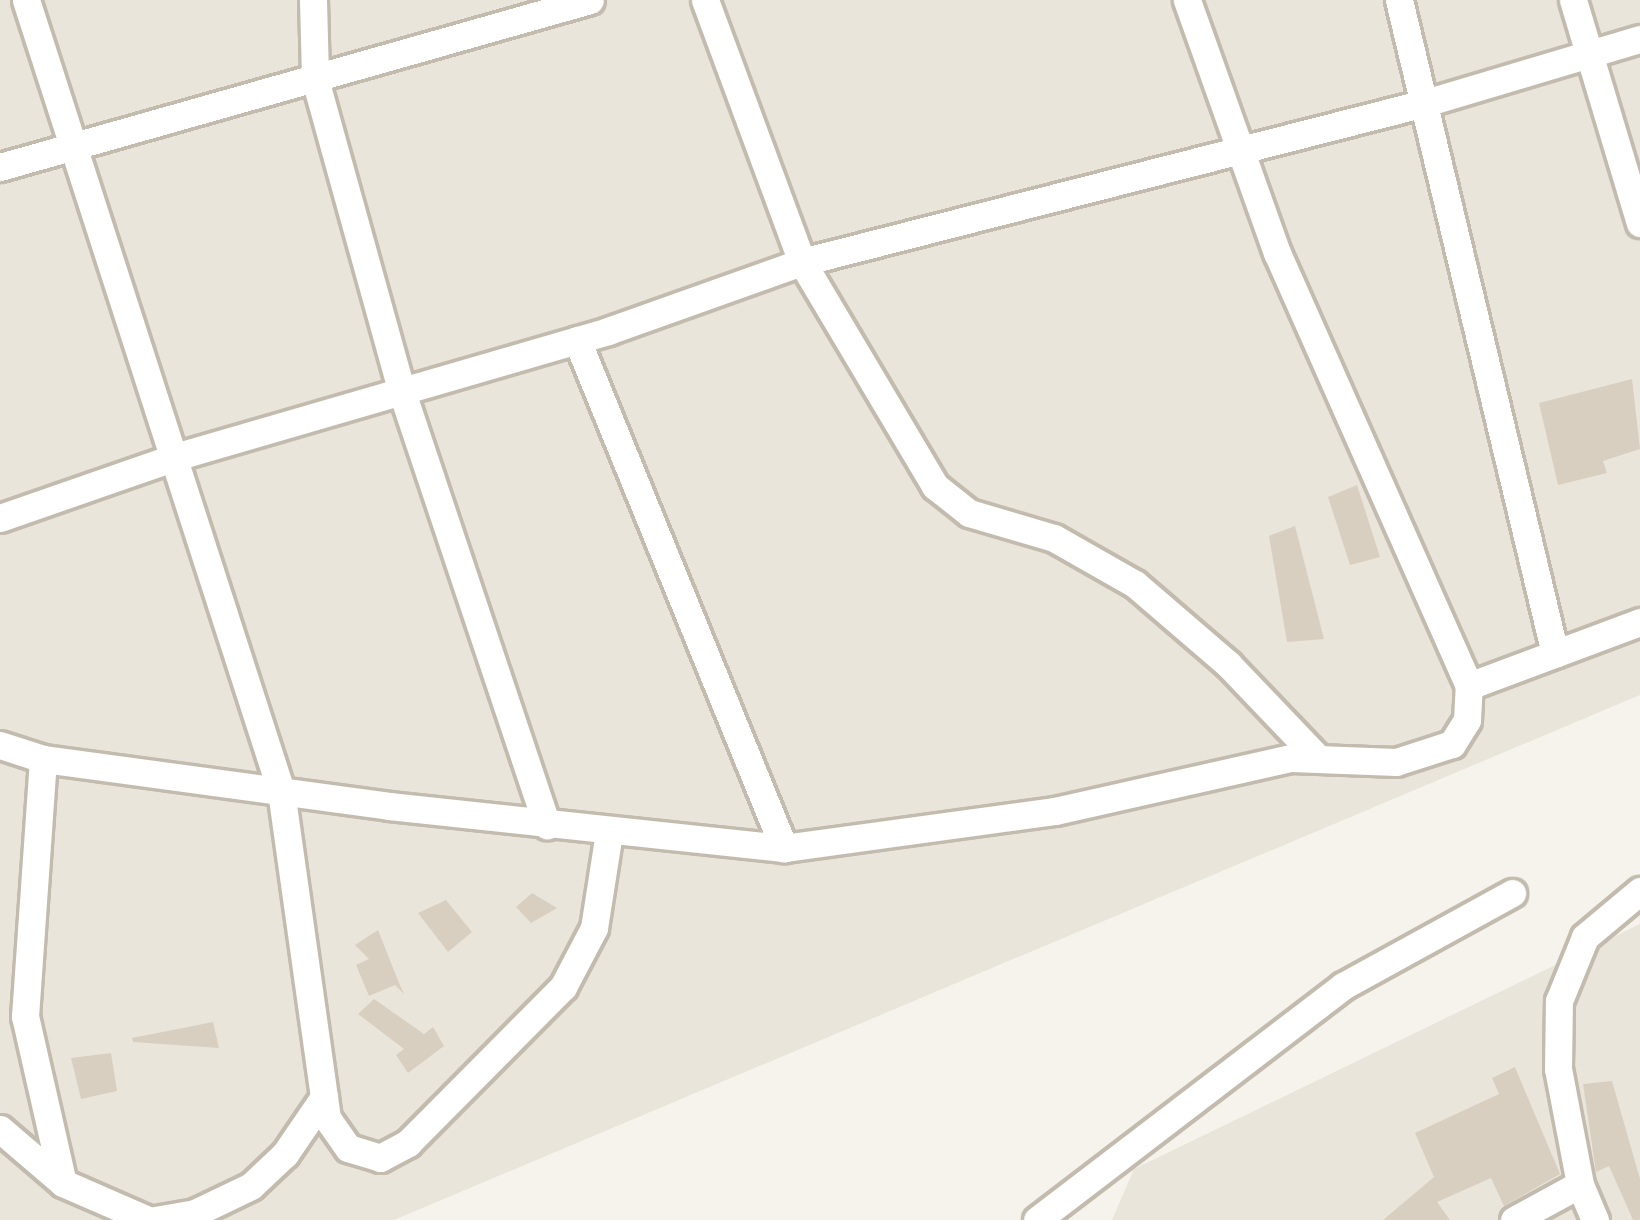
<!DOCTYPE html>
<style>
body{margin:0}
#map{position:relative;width:1640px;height:1220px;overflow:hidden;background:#f6f3ec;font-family:"PT Sans",sans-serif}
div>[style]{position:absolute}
.residential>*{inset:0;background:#eae5da}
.building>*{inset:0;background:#d8cfc1}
.roads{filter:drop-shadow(3px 0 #c2bbae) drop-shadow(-3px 0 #c2bbae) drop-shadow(0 3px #c2bbae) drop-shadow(0 -3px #c2bbae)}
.street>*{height:27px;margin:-13.5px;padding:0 13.5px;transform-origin:13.5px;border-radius:13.5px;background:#fff}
span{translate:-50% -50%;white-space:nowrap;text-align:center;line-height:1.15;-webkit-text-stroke:9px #fff;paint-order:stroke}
</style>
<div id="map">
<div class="residential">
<i style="clip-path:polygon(0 0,1640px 0,1640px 695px,394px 1220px,0 1220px)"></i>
<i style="clip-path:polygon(1640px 924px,1640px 1220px,1112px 1220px,1134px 1169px)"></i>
</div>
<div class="building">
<i style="clip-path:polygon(1632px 379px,1640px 449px,1603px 461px,1607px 473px,1558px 485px,1539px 403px)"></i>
<i style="clip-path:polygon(1357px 485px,1380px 557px,1350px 565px,1328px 497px)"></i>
<i style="clip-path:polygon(1295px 526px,1324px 639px,1287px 642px,1269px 536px)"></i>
<i style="clip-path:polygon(532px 893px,557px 908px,531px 923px,516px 907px)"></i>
<i style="clip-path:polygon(446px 900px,472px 932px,448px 952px,418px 913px)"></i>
<i style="clip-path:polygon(378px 930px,399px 983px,404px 994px,395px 985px,369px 996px,356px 965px,369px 959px,355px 945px)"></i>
<i style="clip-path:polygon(374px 999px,424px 1034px,433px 1027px,444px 1046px,408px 1073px,396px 1055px,404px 1049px,358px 1014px)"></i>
<i style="clip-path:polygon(213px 1022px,219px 1048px,133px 1042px,132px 1038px)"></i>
<i style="clip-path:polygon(111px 1053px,117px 1091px,81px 1099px,71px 1058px)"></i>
<i style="clip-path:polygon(1515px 1067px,1560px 1174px,1504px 1206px,1491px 1178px,1437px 1202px,1450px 1220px,1383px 1220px,1434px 1177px,1415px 1133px,1499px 1094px,1492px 1078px)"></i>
<i style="clip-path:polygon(1612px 1081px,1640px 1179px,1640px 1220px,1633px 1220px,1609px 1166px,1596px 1172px,1583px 1084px)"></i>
</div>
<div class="roads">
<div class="street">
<i style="left:26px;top:0;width:831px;rotate:72.13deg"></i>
<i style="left:281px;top:791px;width:330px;rotate:82deg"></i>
<i style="left:327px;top:1118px;width:37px;rotate:55deg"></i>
<i style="left:348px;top:1148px;width:34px;rotate:17deg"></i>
<i style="left:380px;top:1158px;width:32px;rotate:-28deg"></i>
<i style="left:408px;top:1143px;width:220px;rotate:-45.2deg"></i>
<i style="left:563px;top:987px;width:67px;rotate:-62.3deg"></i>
<i style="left:594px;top:928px;width:97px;rotate:-81.1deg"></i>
<i style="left:313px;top:0;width:79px;rotate:88.5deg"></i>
<i style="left:315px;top:79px;width:325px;rotate:74.5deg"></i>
<i style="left:402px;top:392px;width:457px;rotate:71.5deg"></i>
<i style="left:705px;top:0;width:279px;rotate:69.7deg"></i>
<i style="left:802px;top:262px;width:261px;rotate:59.3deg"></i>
<i style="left:935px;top:486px;width:43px;rotate:38.5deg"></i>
<i style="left:969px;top:513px;width:89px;rotate:16.4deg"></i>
<i style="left:1054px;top:538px;width:93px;rotate:29.6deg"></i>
<i style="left:1135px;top:584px;width:123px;rotate:40.7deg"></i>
<i style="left:1228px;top:664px;width:127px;rotate:46.3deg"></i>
<i style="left:1399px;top:0;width:672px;rotate:76.58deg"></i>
<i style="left:1573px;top:0;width:233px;rotate:73.3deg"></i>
<i style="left:0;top:167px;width:613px;rotate:-15.8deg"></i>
<i style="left:577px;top:340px;width:549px;rotate:67.83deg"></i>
<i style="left:0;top:518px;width:185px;rotate:-19.2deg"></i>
<i style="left:175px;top:457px;width:451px;rotate:-16.2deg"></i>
<i style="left:608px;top:331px;width:206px;rotate:-19.6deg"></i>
<i style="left:802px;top:262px;width:643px;rotate:-14.32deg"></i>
<i style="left:1425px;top:103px;width:224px;rotate:-16.6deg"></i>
<i style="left:1469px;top:686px;width:183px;rotate:-20.5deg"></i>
<i style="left:0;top:745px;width:45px;rotate:18deg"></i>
<i style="left:43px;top:759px;width:349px;rotate:7.7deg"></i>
<i style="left:389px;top:806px;width:397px;rotate:6.1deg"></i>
<i style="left:784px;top:848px;width:274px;rotate:-7.8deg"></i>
<i style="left:1055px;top:811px;width:242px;rotate:-12.7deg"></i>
<i style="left:1291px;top:758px;width:105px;rotate:2.2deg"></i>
<i style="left:1396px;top:762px;width:59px;rotate:-17.8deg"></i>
<i style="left:1452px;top:744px;width:28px;rotate:-58deg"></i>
<i style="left:1467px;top:720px;width:34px;rotate:-87deg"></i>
<i style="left:1469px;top:686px;width:474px;rotate:-113.9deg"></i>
<i style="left:1277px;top:253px;width:269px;rotate:-109.6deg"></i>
<i style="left:43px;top:759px;width:258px;rotate:94deg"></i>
<i style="left:25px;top:1016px;width:171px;rotate:77.2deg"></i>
<i style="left:0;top:1129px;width:83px;rotate:40.6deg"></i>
<i style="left:63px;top:1183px;width:93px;rotate:23.5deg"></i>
<i style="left:155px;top:1220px;width:41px;rotate:-9.9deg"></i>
<i style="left:195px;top:1213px;width:62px;rotate:-25.7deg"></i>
<i style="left:251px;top:1186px;width:47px;rotate:-43.3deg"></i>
<i style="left:285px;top:1154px;width:69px;rotate:-55.6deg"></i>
<i style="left:1037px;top:1220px;width:385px;rotate:-37.4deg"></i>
<i style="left:1343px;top:986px;width:193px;rotate:-28.8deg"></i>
<i style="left:1514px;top:1220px;width:75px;rotate:-28.6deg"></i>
<i style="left:1595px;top:1220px;width:39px;rotate:-113deg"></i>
<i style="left:1580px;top:1184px;width:117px;rotate:-100.8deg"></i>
<i style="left:1558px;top:1069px;width:68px;rotate:-89.2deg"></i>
<i style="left:1559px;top:1001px;width:69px;rotate:-67.9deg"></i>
<i style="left:1585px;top:937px;width:72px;rotate:-39.9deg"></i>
</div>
</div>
</div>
